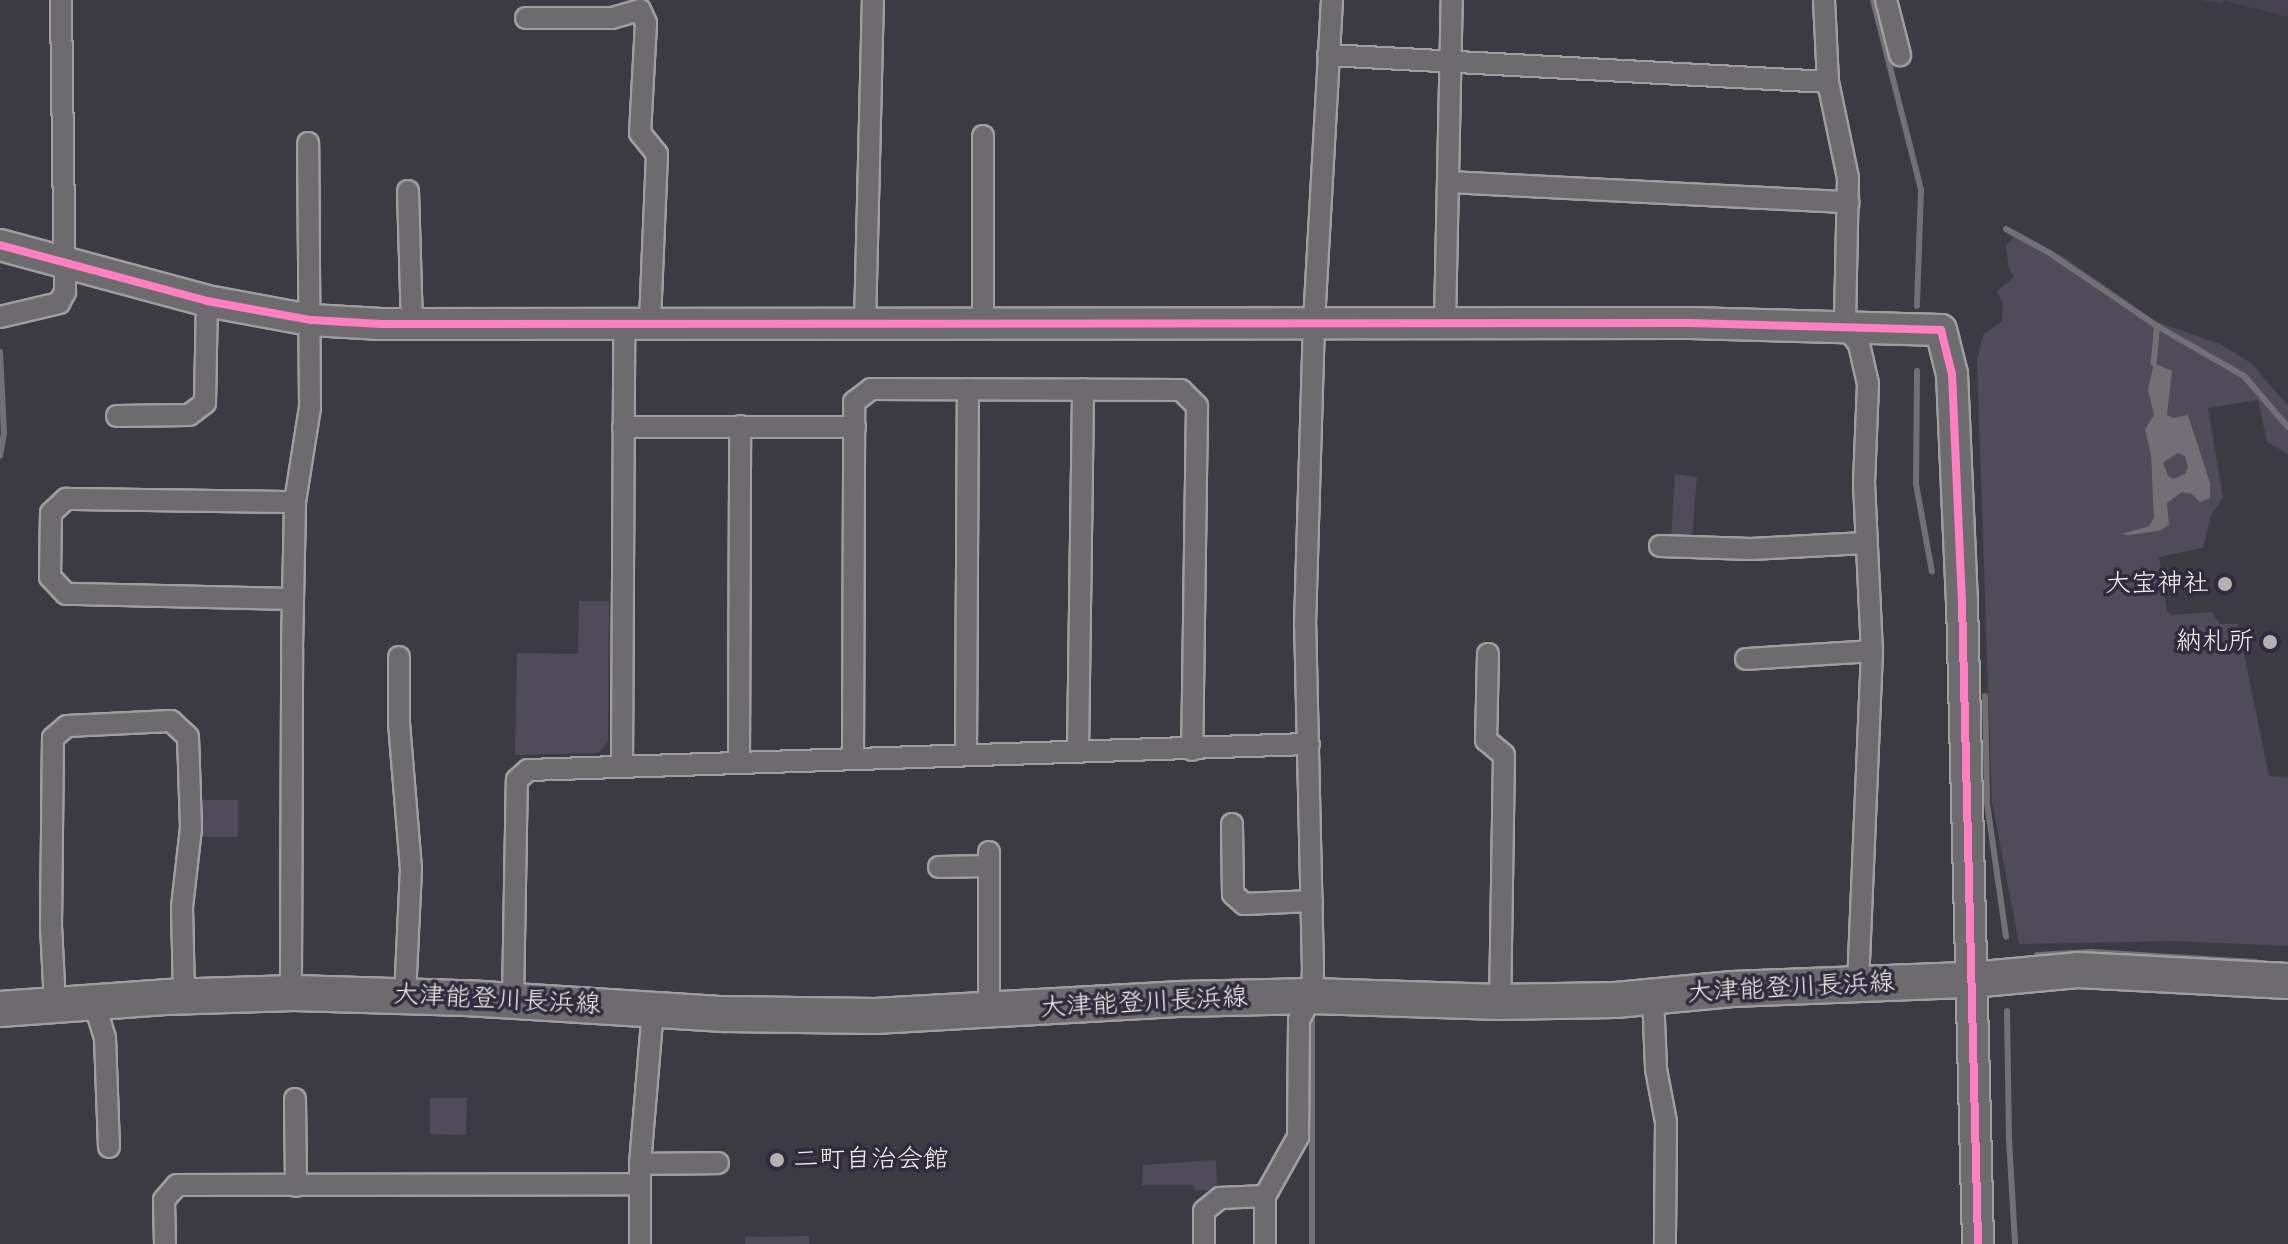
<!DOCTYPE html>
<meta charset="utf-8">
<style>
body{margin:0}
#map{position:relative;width:2288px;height:1244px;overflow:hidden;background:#3c3a43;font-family:"Architects Daughter","Klee One",sans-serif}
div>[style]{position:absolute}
.built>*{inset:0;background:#464250}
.green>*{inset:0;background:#504b59}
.water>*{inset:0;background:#736f76}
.stream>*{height:6px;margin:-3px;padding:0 3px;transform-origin:3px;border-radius:3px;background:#736f76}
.roads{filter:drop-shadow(2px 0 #9f9ea0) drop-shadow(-2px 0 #9f9ea0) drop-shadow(0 2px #9f9ea0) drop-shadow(0 -2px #9f9ea0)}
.street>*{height:20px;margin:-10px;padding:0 10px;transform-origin:10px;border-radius:10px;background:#6e6b6e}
.secondary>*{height:30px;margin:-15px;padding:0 15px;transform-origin:15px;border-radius:15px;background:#6e6b6e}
.primary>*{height:34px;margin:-17px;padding:0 17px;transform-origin:17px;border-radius:17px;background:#6e6b6e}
.cycleway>*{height:8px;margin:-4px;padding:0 4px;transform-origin:4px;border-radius:4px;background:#ff80c0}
.dots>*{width:22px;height:22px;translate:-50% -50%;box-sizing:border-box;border:4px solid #2f2a3d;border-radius:50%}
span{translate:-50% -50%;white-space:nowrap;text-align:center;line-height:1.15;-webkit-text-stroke:7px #2f2a3d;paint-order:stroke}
.poi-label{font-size:26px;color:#f4f1e8}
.right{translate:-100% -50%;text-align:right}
.left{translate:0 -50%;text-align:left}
.street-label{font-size:26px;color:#f4f1e8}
</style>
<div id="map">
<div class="built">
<i style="clip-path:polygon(2201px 0,2288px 0,2288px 17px,2224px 1px,2222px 4px)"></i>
</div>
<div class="green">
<i style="clip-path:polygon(2014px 237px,2061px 255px,2157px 322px,2220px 344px,2251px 363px,2288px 406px,2288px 454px,2267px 442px,2258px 400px,2208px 408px,2223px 497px,2211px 516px,2203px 548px,2159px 557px,2167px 612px,2172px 615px,2212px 612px,2220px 624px,2238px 624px,2269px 776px,2288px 777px,2288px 946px,2174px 941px,2019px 944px,1992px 802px,1977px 360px,1983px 335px,2002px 321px,2003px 305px,1997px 291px,2014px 277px,2009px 269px,2006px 246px)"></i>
<i style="clip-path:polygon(1675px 474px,1697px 477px,1692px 537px,1671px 537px)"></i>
<i style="clip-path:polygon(579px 601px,609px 601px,608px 742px,598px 753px,515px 755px,517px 653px,578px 654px)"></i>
<i style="clip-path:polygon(200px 800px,238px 800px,238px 837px,201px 837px)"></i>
<i style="clip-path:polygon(430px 1098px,467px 1098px,466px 1135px,430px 1134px)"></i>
<i style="clip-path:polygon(1216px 1160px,1217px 1190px,1194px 1190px,1193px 1185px,1142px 1185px,1143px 1165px)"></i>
<i style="clip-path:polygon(809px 1236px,809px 1244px,745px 1244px,745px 1237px)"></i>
</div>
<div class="water">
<i style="clip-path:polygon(evenodd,2154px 363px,2172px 371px,2167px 415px,2173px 418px,2188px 415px,2210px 483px,2210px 498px,2200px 502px,2192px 494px,2182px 492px,2167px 503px,2169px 525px,2159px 531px,2128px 535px,2122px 534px,2149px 526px,2154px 518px,2151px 455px,2145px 429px,2154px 415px,2148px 390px,2154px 363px,2178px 453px,2185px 456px,2188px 467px,2185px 474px,2173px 479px,2168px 476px,2163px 463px,2178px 453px)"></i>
</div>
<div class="stream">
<i style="left:1873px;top:0;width:196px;rotate:75.8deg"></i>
<i style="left:1921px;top:190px;width:116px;rotate:92deg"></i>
<i style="left:2006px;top:229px;width:48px;rotate:28.7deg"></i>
<i style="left:2048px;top:252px;width:132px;rotate:34.2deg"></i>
<i style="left:2157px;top:326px;width:37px;rotate:95deg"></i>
<i style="left:2157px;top:326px;width:100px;rotate:29.9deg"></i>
<i style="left:2244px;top:376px;width:67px;rotate:49.2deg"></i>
<i style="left:0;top:352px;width:81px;rotate:87.2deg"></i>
<i style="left:4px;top:433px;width:23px;rotate:100deg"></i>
<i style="left:1917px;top:371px;width:113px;rotate:90.5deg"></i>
<i style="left:1916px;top:484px;width:89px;rotate:79.7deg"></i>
<i style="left:1985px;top:696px;width:107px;rotate:88.9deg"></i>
<i style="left:1987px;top:803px;width:135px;rotate:81.9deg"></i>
<i style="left:2037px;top:955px;width:54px;rotate:-3.2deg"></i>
<i style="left:2091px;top:952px;width:165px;rotate:3.5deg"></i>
<i style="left:2007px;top:1011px;width:128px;rotate:89.1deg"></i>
<i style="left:2009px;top:1139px;width:105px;rotate:86.7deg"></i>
<i style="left:1312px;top:1244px;width:224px;rotate:-90deg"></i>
</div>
<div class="roads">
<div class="street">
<i style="left:1824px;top:0;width:82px;rotate:87.2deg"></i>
<i style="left:1828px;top:82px;width:98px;rotate:78.2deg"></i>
<i style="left:1848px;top:178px;width:148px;rotate:91.2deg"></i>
<i style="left:1845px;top:326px;width:23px;rotate:52deg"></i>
<i style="left:1859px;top:344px;width:41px;rotate:77.3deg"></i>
<i style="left:1868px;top:384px;width:99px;rotate:92.3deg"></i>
<i style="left:1864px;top:483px;width:168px;rotate:87.3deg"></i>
<i style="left:1872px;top:651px;width:333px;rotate:92.4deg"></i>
<i style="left:1886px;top:0;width:57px;rotate:75.7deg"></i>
<i style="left:526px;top:18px;width:86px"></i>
<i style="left:612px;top:18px;width:29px;rotate:-16deg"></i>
<i style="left:640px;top:10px;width:14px;rotate:65deg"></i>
<i style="left:646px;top:23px;width:110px;rotate:93.1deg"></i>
<i style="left:640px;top:133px;width:27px;rotate:51deg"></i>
<i style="left:657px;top:154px;width:170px;rotate:92.4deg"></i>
<i style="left:1328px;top:55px;width:501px;rotate:3.09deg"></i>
<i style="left:983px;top:136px;width:188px;rotate:90deg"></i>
<i style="left:1449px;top:182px;width:400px;rotate:2.9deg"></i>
<i style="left:408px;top:191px;width:133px;rotate:88.3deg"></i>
<i style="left:0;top:317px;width:61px;rotate:-13.3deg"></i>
<i style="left:59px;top:303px;width:13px;rotate:-61deg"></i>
<i style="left:65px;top:292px;width:292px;rotate:-90.8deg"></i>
<i style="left:1445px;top:322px;width:322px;rotate:-88.8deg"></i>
<i style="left:865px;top:324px;width:324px;rotate:-88.6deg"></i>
<i style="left:117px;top:416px;width:72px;rotate:-0.8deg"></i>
<i style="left:189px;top:415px;width:20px;rotate:-37deg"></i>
<i style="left:205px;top:403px;width:102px;rotate:-88.9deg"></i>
<i style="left:623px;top:427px;width:232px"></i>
<i style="left:1660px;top:546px;width:91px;rotate:1.9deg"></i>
<i style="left:1751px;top:549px;width:114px;rotate:-3deg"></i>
<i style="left:293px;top:599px;width:227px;rotate:-178.7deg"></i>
<i style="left:66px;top:594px;width:23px;rotate:-133deg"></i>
<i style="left:50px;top:577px;width:64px;rotate:-89.1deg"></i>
<i style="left:51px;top:513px;width:21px;rotate:-43deg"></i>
<i style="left:66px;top:499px;width:229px;rotate:0.8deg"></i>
<i style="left:1488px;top:654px;width:86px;rotate:91.3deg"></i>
<i style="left:1486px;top:740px;width:23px;rotate:40deg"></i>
<i style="left:1504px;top:755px;width:247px;rotate:90.9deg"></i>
<i style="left:399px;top:657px;width:66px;rotate:90deg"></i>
<i style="left:399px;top:723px;width:146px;rotate:85.3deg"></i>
<i style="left:411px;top:869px;width:126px;rotate:92.7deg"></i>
<i style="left:1746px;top:659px;width:126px;rotate:-3.6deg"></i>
<i style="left:1078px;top:752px;width:363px;rotate:-89.2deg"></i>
<i style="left:966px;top:755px;width:366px;rotate:-89.7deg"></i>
<i style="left:853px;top:758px;width:356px;rotate:-89.8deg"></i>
<i style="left:854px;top:402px;width:21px;rotate:-37deg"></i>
<i style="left:871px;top:389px;width:310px;rotate:0.2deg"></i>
<i style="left:1181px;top:390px;width:23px;rotate:45deg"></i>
<i style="left:1197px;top:406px;width:344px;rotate:90.8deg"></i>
<i style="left:739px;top:762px;width:336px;rotate:-89.8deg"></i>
<i style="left:622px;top:766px;width:442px;rotate:-89.7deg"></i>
<i style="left:1232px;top:824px;width:70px;rotate:89.2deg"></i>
<i style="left:1233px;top:894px;width:15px;rotate:42deg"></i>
<i style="left:1244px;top:904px;width:68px;rotate:-2.5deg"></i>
<i style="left:989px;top:852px;width:160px;rotate:90deg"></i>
<i style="left:939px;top:867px;width:50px;rotate:-1.1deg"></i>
<i style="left:294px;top:993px;width:13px;rotate:-103deg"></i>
<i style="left:291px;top:980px;width:332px;rotate:-89.8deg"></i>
<i style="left:292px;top:648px;width:146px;rotate:-88.8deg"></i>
<i style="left:295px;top:502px;width:96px;rotate:-81deg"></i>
<i style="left:310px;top:407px;width:264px;rotate:-90.4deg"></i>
<i style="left:1653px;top:996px;width:73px;rotate:87.6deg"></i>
<i style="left:1656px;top:1069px;width:54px;rotate:79.3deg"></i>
<i style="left:1666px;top:1122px;width:122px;rotate:90.5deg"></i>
<i style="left:513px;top:1000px;width:220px;rotate:-89deg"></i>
<i style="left:517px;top:780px;width:15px;rotate:-42deg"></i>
<i style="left:528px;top:770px;width:781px;rotate:-1.91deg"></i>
<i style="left:94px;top:1002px;width:38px;rotate:73deg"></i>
<i style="left:105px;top:1038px;width:109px;rotate:87.9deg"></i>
<i style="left:55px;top:1005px;width:78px;rotate:-92.9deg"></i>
<i style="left:51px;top:927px;width:189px;rotate:-89.4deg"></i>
<i style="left:53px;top:738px;width:18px;rotate:-41deg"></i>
<i style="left:67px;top:726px;width:104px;rotate:-2.8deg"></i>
<i style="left:171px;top:721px;width:23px;rotate:43deg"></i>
<i style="left:188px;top:737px;width:91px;rotate:88.1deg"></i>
<i style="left:191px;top:828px;width:80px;rotate:96.5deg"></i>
<i style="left:182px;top:907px;width:90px;rotate:88.7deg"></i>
<i style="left:295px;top:1099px;width:87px;rotate:89.3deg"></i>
<i style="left:640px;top:1164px;width:78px;rotate:-0.7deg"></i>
<i style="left:165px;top:1244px;width:44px;rotate:-91.3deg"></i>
<i style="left:164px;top:1200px;width:20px;rotate:-49deg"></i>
<i style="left:177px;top:1185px;width:462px;rotate:-0.1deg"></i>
<i style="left:640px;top:1244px;width:80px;rotate:-90deg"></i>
<i style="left:640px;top:1164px;width:156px;rotate:-85.2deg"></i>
<i style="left:1204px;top:1244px;width:33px;rotate:-90deg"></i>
<i style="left:1204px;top:1211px;width:21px;rotate:-39deg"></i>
<i style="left:1220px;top:1198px;width:45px;rotate:-2.5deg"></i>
<i style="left:1265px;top:1244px;width:48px;rotate:-90deg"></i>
<i style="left:1265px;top:1196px;width:68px;rotate:-60.8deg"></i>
<i style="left:1298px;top:1137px;width:117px;rotate:-89.5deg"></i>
<i style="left:1299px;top:1020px;width:27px;rotate:-62deg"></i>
<i style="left:1312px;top:996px;width:26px;rotate:-88deg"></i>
<i style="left:1313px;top:970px;width:345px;rotate:-91.3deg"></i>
<i style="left:1305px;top:625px;width:303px;rotate:-88.3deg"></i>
<i style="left:1314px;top:322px;width:323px;rotate:-86.8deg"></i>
</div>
<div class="secondary">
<i style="left:0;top:245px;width:214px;rotate:15.1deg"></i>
<i style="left:207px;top:301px;width:106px;rotate:10.4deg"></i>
<i style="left:311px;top:320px;width:70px;rotate:3.3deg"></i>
<i style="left:381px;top:324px;width:1309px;rotate:-0.04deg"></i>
<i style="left:1690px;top:323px;width:251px;rotate:1.6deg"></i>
<i style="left:1941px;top:330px;width:45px;rotate:76deg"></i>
<i style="left:1952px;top:374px;width:227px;rotate:87.5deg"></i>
<i style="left:1962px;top:601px;width:643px;rotate:88.57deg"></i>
</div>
<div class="primary">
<i style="left:0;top:1009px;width:166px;rotate:-4.1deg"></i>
<i style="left:166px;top:997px;width:128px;rotate:-1.8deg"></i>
<i style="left:294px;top:993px;width:173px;rotate:1.7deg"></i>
<i style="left:467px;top:998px;width:257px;rotate:3.6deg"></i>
<i style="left:724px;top:1014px;width:151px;rotate:0.8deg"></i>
<i style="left:875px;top:1016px;width:307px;rotate:-3.2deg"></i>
<i style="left:1182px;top:999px;width:130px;rotate:-1.3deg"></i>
<i style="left:1312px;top:996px;width:188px;rotate:1.8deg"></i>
<i style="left:1500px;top:1002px;width:116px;rotate:-1deg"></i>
<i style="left:1616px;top:1000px;width:117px;rotate:-5.4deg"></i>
<i style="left:1732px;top:989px;width:239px;rotate:-2.2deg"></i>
<i style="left:1971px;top:980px;width:107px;rotate:-5.3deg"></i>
<i style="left:2078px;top:970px;width:210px;rotate:3deg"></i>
</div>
</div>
<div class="cycleway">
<i style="left:0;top:245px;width:214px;rotate:15.1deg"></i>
<i style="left:207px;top:301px;width:106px;rotate:10.4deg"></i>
<i style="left:311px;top:320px;width:70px;rotate:3.3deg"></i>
<i style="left:381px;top:324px;width:1309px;rotate:-0.04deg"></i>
<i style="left:1690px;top:323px;width:251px;rotate:1.6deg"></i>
<i style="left:1941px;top:330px;width:45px;rotate:76deg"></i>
<i style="left:1952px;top:374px;width:227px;rotate:87.5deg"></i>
<i style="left:1962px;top:601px;width:643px;rotate:88.57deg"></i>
</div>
<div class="dots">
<i style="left:2225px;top:584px;background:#b4b1ae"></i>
<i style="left:2270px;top:642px;background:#b4b1ae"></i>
<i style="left:777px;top:1160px;background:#b4b1ae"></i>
</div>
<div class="poi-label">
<span class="right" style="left:2209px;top:584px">大宝神社</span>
<span class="right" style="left:2254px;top:642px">納札所</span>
<span class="left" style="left:793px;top:1160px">二町自治会館</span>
</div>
<div class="street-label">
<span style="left:1791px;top:988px;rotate:-3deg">大津能登川長浜線</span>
<span style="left:497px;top:1000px;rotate:3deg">大津能登川長浜線</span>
<span style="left:1144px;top:1003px;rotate:-3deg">大津能登川長浜線</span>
</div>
</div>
